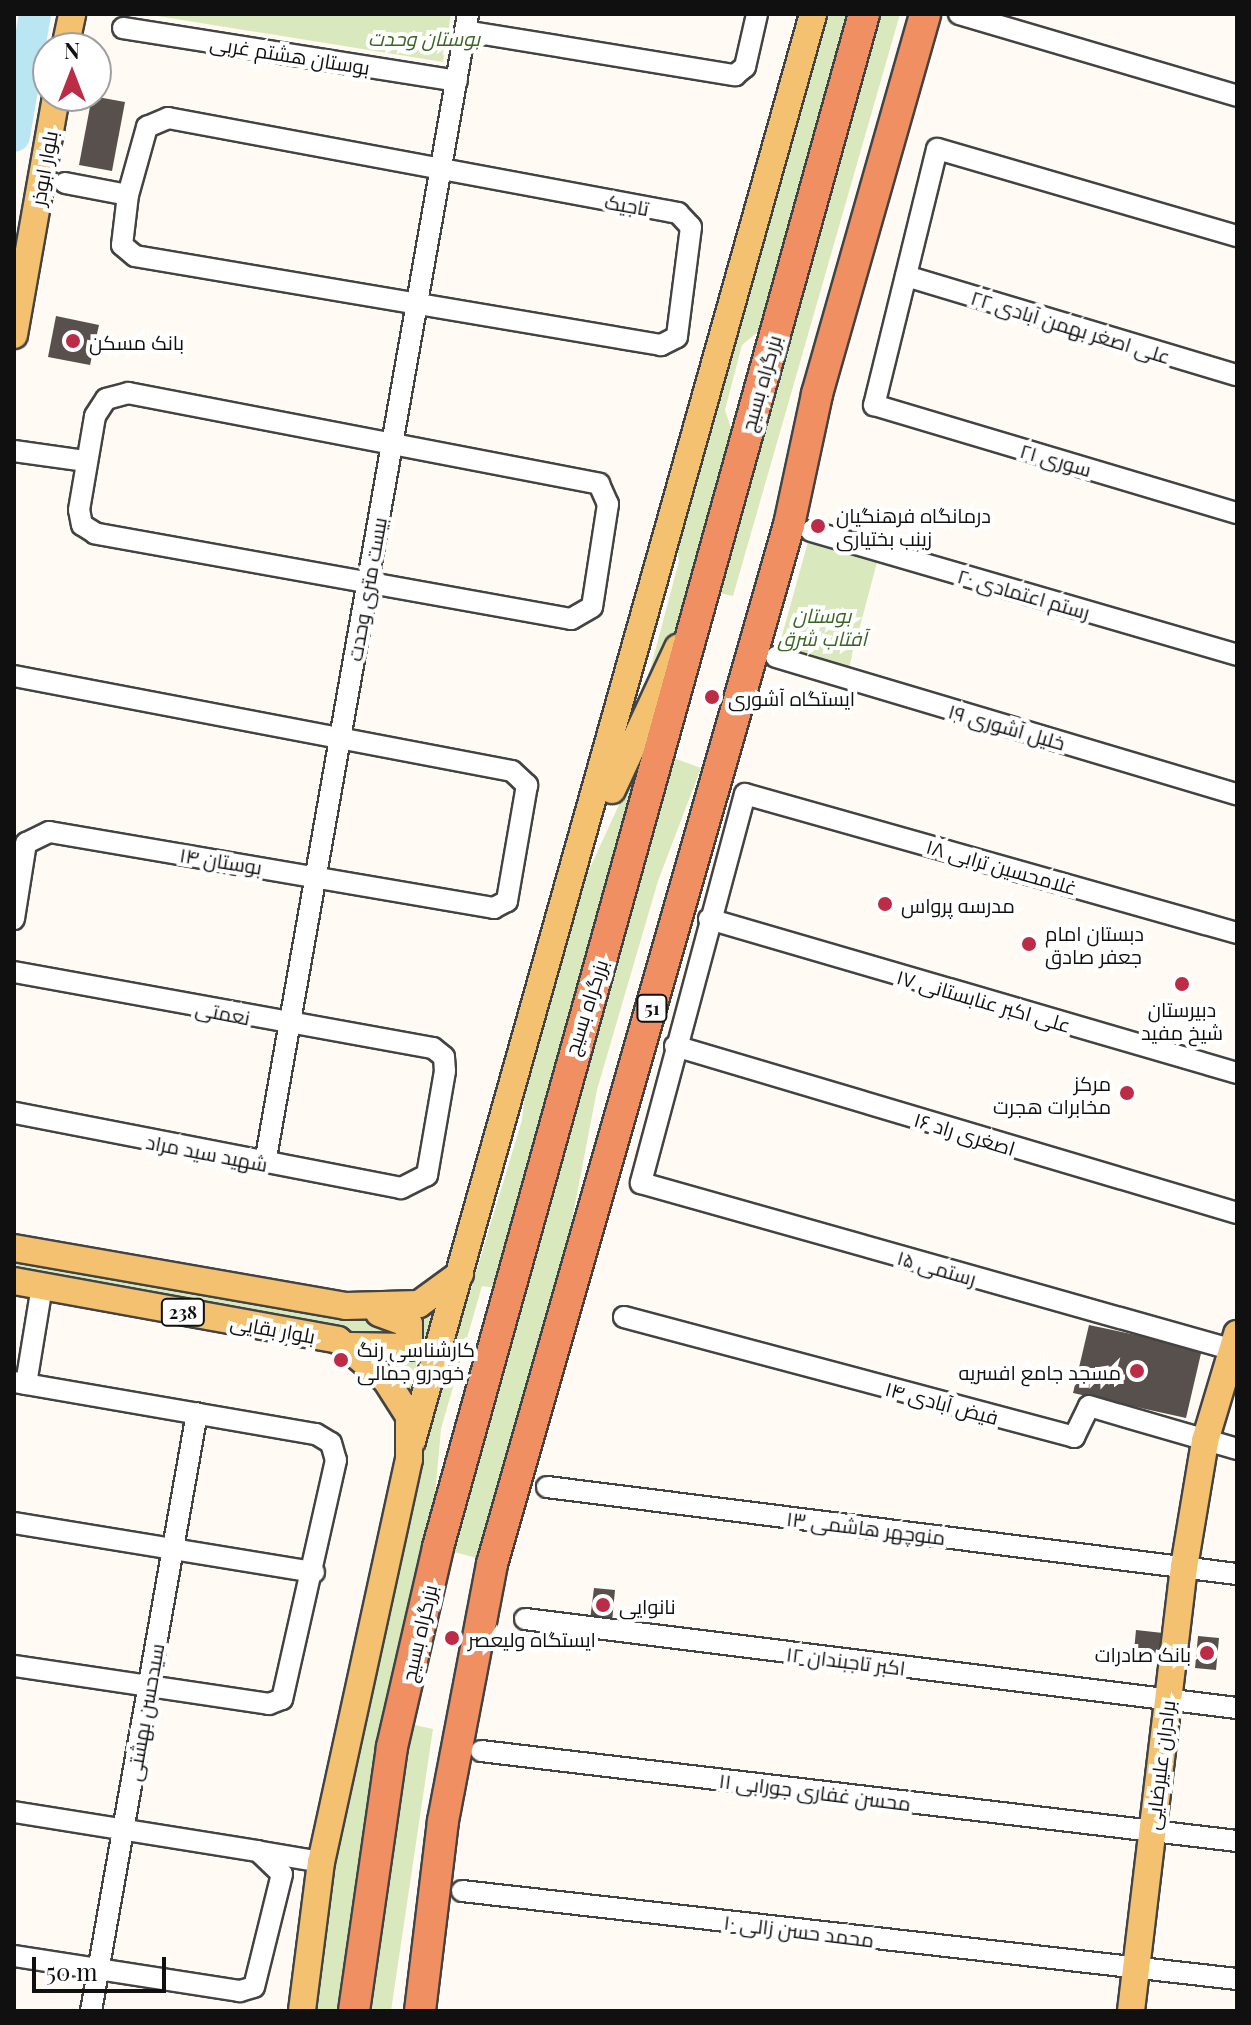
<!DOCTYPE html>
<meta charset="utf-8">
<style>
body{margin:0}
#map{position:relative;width:1251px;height:2025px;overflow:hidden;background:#fffbf4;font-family:"Playfair Display",Cairo,serif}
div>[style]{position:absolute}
.green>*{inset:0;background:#dae9bd}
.river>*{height:32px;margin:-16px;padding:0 16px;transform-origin:16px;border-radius:16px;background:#bae6f4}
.building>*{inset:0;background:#58504d}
.roads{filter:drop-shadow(2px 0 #434343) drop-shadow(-2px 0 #434343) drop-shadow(0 2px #434343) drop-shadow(0 -2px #434343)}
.minor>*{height:20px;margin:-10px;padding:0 10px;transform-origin:10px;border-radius:10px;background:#fff}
.major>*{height:26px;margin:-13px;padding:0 13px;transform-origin:13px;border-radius:13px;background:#f3c16f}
.highway>*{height:30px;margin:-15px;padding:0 15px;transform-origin:15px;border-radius:15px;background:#ef8f62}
.dots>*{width:22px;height:22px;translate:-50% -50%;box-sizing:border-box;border:4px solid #fff;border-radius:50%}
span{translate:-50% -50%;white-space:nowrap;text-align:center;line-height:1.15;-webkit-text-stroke:8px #fff;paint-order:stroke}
.shield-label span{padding:2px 6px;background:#fff;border:2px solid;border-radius:6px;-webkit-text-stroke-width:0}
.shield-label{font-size:18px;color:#101010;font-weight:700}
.park-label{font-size:20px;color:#396622;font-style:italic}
.street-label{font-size:20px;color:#101010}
.poi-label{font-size:20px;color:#101010}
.left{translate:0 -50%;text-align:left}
.right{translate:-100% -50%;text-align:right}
.frame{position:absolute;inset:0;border:16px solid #101010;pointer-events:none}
.north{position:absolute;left:32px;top:32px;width:80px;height:80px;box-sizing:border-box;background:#fff;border:2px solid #9f9f9f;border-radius:50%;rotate:0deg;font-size:22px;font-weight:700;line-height:32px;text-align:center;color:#101010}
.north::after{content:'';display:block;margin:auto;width:28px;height:36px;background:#bc2c47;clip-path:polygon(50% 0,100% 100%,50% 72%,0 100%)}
.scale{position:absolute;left:32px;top:1957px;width:134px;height:36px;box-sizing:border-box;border:4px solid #101010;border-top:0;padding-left:10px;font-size:24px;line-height:28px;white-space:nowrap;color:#101010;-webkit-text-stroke:6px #fff;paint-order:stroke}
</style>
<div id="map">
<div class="green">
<i style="clip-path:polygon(145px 14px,451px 14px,443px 62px)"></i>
<i style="clip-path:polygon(823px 14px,850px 14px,760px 330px,742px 345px,725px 410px,732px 431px,671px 664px,628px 753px,679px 561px,675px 536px)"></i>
<i style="clip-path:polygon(876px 14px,900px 14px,733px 596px,715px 592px)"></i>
<i style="clip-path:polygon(811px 531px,880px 551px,846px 679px,776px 657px)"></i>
<i style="clip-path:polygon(648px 742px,495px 1288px,482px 1286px,441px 1429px,435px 1496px,340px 2011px,311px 2011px,325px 1896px,396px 1537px,522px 1120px,527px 1070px,582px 885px)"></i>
<i style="clip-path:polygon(671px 757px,701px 768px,658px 881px,597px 1090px,568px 1241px,477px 1558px,450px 1551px)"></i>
<i style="clip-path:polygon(14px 1262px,370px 1322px,402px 1332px,386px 1340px,14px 1270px)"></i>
<i style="clip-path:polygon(447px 1296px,413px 1403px,374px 1360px,396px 1359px,420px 1344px,416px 1318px)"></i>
<i style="clip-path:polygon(410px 1724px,433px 1729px,391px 2011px,367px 2011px)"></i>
</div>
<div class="river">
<i style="left:14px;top:136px;width:124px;rotate:-80.2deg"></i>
</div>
<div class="building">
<i style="clip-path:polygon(92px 96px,125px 102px,112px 171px,79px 165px)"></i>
<i style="clip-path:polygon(56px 316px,99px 325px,90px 365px,48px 357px)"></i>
<i style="clip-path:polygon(1089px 1325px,1202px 1349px,1186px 1418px,1073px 1393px)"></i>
<i style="clip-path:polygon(594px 1588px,615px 1590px,612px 1622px,590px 1620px)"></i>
<i style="clip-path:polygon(1136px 1630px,1163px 1633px,1160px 1654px,1134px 1651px)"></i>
<i style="clip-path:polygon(1198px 1636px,1219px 1638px,1216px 1670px,1195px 1668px)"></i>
</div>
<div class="roads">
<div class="minor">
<i style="left:959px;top:14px;width:290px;rotate:16.4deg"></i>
<i style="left:123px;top:28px;width:338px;rotate:9deg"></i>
<i style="left:465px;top:31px;width:274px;rotate:9.3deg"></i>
<i style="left:735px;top:75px;width:13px;rotate:-39deg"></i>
<i style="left:745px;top:67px;width:54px;rotate:-77.2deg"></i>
<i style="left:168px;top:118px;width:519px;rotate:10.55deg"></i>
<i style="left:678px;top:213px;width:19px;rotate:47deg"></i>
<i style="left:691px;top:227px;width:111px;rotate:97.3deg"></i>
<i style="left:677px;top:337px;width:18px;rotate:153deg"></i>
<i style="left:661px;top:345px;width:533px;rotate:-170.4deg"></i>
<i style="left:135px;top:256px;width:17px;rotate:-140deg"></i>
<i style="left:122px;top:245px;width:50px;rotate:-83.2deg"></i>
<i style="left:128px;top:195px;width:71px;rotate:-74.4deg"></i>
<i style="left:147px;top:127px;width:23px;rotate:-23deg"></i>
<i style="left:65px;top:183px;width:64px;rotate:10.8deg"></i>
<i style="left:1237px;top:236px;width:312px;rotate:-163.8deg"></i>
<i style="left:937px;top:149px;width:264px;rotate:103.8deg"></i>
<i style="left:874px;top:405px;width:379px;rotate:16.6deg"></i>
<i style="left:906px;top:276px;width:345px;rotate:16.7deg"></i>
<i style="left:128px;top:393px;width:480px;rotate:10.9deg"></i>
<i style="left:599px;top:484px;width:22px;rotate:66deg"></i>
<i style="left:608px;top:504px;width:104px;rotate:98.8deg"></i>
<i style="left:592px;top:607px;width:24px;rotate:150deg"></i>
<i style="left:571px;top:619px;width:484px;rotate:-169.8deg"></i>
<i style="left:95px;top:533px;width:15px;rotate:-148deg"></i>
<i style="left:82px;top:525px;width:15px;rotate:-101deg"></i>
<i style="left:79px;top:510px;width:95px;rotate:-80.3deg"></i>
<i style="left:95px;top:416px;width:20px;rotate:-57deg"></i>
<i style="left:106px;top:399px;width:23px;rotate:-15deg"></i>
<i style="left:14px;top:451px;width:73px;rotate:7.9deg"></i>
<i style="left:811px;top:531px;width:444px;rotate:16.2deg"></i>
<i style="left:776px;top:657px;width:481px;rotate:16.6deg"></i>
<i style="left:14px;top:676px;width:507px;rotate:10.8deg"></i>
<i style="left:512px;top:771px;width:21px;rotate:43deg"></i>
<i style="left:527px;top:785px;width:118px;rotate:99.8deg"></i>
<i style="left:507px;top:901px;width:15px;rotate:152deg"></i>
<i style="left:494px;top:908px;width:451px;rotate:-170.3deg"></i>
<i style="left:49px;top:832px;width:25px;rotate:154deg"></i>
<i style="left:26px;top:843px;width:77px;rotate:99deg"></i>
<i style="left:709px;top:919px;width:550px;rotate:16.26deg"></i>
<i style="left:1237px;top:933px;width:511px;rotate:-164.22deg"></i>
<i style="left:745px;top:794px;width:403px;rotate:105deg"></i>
<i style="left:641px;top:1183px;width:619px;rotate:15.74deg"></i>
<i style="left:14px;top:972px;width:426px;rotate:10.3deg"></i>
<i style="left:433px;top:1048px;width:14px;rotate:39deg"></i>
<i style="left:444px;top:1057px;width:14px;rotate:86deg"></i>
<i style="left:445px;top:1071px;width:106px;rotate:99.8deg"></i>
<i style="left:427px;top:1175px;width:29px;rotate:153deg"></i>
<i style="left:401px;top:1188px;width:394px;rotate:-169deg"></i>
<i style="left:675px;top:1046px;width:586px;rotate:16.55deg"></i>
<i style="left:265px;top:1163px;width:1167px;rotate:-79.98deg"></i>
<i style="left:624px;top:1317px;width:466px;rotate:14.9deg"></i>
<i style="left:1074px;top:1437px;width:34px;rotate:-64deg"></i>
<i style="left:1089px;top:1406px;width:154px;rotate:16.2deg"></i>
<i style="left:14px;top:1382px;width:306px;rotate:9.8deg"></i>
<i style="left:316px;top:1434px;width:17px;rotate:31deg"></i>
<i style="left:331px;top:1443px;width:18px;rotate:74deg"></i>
<i style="left:336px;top:1460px;width:245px;rotate:102.7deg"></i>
<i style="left:282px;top:1699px;width:14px;rotate:159deg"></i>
<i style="left:269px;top:1704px;width:258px;rotate:-171.5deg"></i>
<i style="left:26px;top:1384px;width:99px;rotate:-80.7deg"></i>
<i style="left:547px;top:1487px;width:695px;rotate:7.19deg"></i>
<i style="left:14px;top:1523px;width:304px;rotate:9.3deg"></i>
<i style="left:525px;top:1619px;width:718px;rotate:7.13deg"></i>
<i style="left:481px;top:1751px;width:761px;rotate:6.79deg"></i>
<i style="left:14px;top:1812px;width:247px;rotate:9.1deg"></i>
<i style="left:258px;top:1851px;width:33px;rotate:44deg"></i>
<i style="left:282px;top:1874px;width:116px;rotate:103.9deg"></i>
<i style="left:254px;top:1987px;width:15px;rotate:164deg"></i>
<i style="left:240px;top:1991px;width:229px;rotate:-171.2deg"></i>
<i style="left:262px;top:1852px;width:60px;rotate:9.6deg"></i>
<i style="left:462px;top:1891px;width:780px;rotate:6.48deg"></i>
<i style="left:91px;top:2011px;width:607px;rotate:-79.95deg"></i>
</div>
<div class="major">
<i style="left:65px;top:48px;width:35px;rotate:-78deg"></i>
<i style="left:14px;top:335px;width:243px;rotate:-80deg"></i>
<i style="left:612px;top:790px;width:157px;rotate:-65.1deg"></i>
<i style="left:14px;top:1248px;width:337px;rotate:9.9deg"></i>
<i style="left:346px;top:1306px;width:73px;rotate:-1.6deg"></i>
<i style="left:419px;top:1304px;width:51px;rotate:-36.2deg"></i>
<i style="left:14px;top:1281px;width:329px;rotate:10.3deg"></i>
<i style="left:338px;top:1340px;width:62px;rotate:39.8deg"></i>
<i style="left:386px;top:1380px;width:43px;rotate:57.4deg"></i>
<i style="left:409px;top:1416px;width:43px;rotate:90deg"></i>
<i style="left:409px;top:1459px;width:412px;rotate:102.3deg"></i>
<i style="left:321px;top:1862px;width:150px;rotate:97.3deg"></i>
<i style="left:351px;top:1346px;width:58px;rotate:1deg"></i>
<i style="left:409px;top:1347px;width:23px;rotate:-90deg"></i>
<i style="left:409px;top:1324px;width:32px;rotate:-160deg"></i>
<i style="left:412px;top:1441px;width:1482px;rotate:-74.3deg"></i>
<i style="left:1131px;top:2011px;width:447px;rotate:-83.2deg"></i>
<i style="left:1184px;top:1567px;width:128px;rotate:-80.5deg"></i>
<i style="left:1205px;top:1441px;width:112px;rotate:-73.3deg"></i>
</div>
<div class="highway">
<i style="left:354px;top:2011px;width:267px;rotate:-81.8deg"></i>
<i style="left:392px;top:1747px;width:205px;rotate:-77deg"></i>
<i style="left:438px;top:1547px;width:1591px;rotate:-74.47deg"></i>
<i style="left:420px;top:2011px;width:191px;rotate:-83.1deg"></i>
<i style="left:443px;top:1821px;width:262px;rotate:-79.2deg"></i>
<i style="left:492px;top:1564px;width:1081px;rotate:-74.05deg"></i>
<i style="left:789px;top:525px;width:134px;rotate:-77.9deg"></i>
<i style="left:817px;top:394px;width:395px;rotate:-74.1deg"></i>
</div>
</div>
<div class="dots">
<i style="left:73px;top:341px;background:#bc2c47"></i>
<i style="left:818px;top:526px;background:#bc2c47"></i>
<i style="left:712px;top:697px;background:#bc2c47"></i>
<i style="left:885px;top:904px;background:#bc2c47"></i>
<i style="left:1029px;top:944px;background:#bc2c47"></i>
<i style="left:1182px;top:984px;background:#bc2c47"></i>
<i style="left:1127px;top:1093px;background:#bc2c47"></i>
<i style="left:341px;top:1360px;background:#bc2c47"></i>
<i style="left:1137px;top:1371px;background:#bc2c47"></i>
<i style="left:603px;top:1605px;background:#bc2c47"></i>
<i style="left:452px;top:1638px;background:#bc2c47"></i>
<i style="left:1207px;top:1653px;background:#bc2c47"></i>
</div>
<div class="shield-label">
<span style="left:652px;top:1008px">51</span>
<span style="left:183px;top:1312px">238</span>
</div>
<div class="park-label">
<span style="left:424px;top:37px">بوستان وحدت</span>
<span style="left:822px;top:626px">بوستان<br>آفتاب شرق</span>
</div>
<div class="street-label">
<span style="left:290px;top:54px;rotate:9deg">بوستان هشتم غربی</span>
<span style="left:43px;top:168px;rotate:-80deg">بلوار ابوذر</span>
<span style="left:627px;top:204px;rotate:10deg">تاجیک</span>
<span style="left:1071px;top:326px;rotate:17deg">علی اصغر بهمن آبادی ۲۲</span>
<span style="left:760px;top:383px;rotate:-74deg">بزرگراه بسیج</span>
<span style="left:1056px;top:459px;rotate:16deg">سوری ۲۱</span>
<span style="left:366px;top:589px;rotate:-80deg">بیست متری وحدت</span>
<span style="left:1024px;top:593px;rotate:16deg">رستم اعتمادی ۲۰</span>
<span style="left:1007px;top:726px;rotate:16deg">خلیل آشوری ۱۹</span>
<span style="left:221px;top:860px;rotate:9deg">بوستان ۱۴</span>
<span style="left:1002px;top:866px;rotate:16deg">غلامحسین ترابی ۱۸</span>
<span style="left:984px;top:1000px;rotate:16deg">علی اکبر عنابستانی ۱۷</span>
<span style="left:585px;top:1007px;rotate:-72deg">بزرگراه بسیج</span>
<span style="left:223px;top:1012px;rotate:11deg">نعمتی</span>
<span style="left:965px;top:1133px;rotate:17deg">اصغری راد ۱۶</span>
<span style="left:207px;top:1152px;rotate:11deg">شهید سید مراد</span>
<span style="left:937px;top:1267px;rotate:16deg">رستمی ۱۵</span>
<span style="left:273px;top:1328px;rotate:10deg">بلوار بقایی</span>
<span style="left:942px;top:1402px;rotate:15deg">فیض آبادی ۱۴</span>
<span style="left:866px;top:1527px;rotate:7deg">منوچهر هاشمی ۱۳</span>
<span style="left:418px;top:1633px;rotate:-77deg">بزرگراه بسیج</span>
<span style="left:846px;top:1660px;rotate:7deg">اکبر تاجبندان ۱۲</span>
<span style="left:144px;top:1712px;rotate:-80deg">سیدحسن بهشتی</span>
<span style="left:1159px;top:1765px;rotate:-83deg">برادران علیرضایی</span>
<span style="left:815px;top:1791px;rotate:7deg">محسن غفاری جورابی ۱۱</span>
<span style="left:799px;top:1930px;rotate:7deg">محمد حسن زالی ۱۰</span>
</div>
<div class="poi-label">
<span class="left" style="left:89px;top:341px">بانک مسکن</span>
<span class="left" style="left:836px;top:526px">درمانگاه فرهنگیان<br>زینب بختیاری</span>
<span class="left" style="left:728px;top:697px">ایستگاه آشوری</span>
<span class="left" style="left:901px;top:904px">مدرسه پرواس</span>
<span class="left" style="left:1045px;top:944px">دبستان امام<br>جعفر صادق</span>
<span style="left:1182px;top:1020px">دبیرستان<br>شیخ مفید</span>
<span class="right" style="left:1111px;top:1094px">مرکز<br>مخابرات هجرت</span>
<span class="left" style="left:357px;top:1360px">کارشناسی رنگ<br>خودرو جمالی</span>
<span class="right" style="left:1121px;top:1371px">مسجد جامع افسریه</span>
<span class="left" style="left:619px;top:1605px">نانوایی</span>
<span class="left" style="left:468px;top:1638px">ایستگاه ولیعصر</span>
<span class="right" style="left:1191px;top:1653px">بانک صادرات</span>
</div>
<div class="frame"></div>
<div class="north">N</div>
<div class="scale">50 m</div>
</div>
